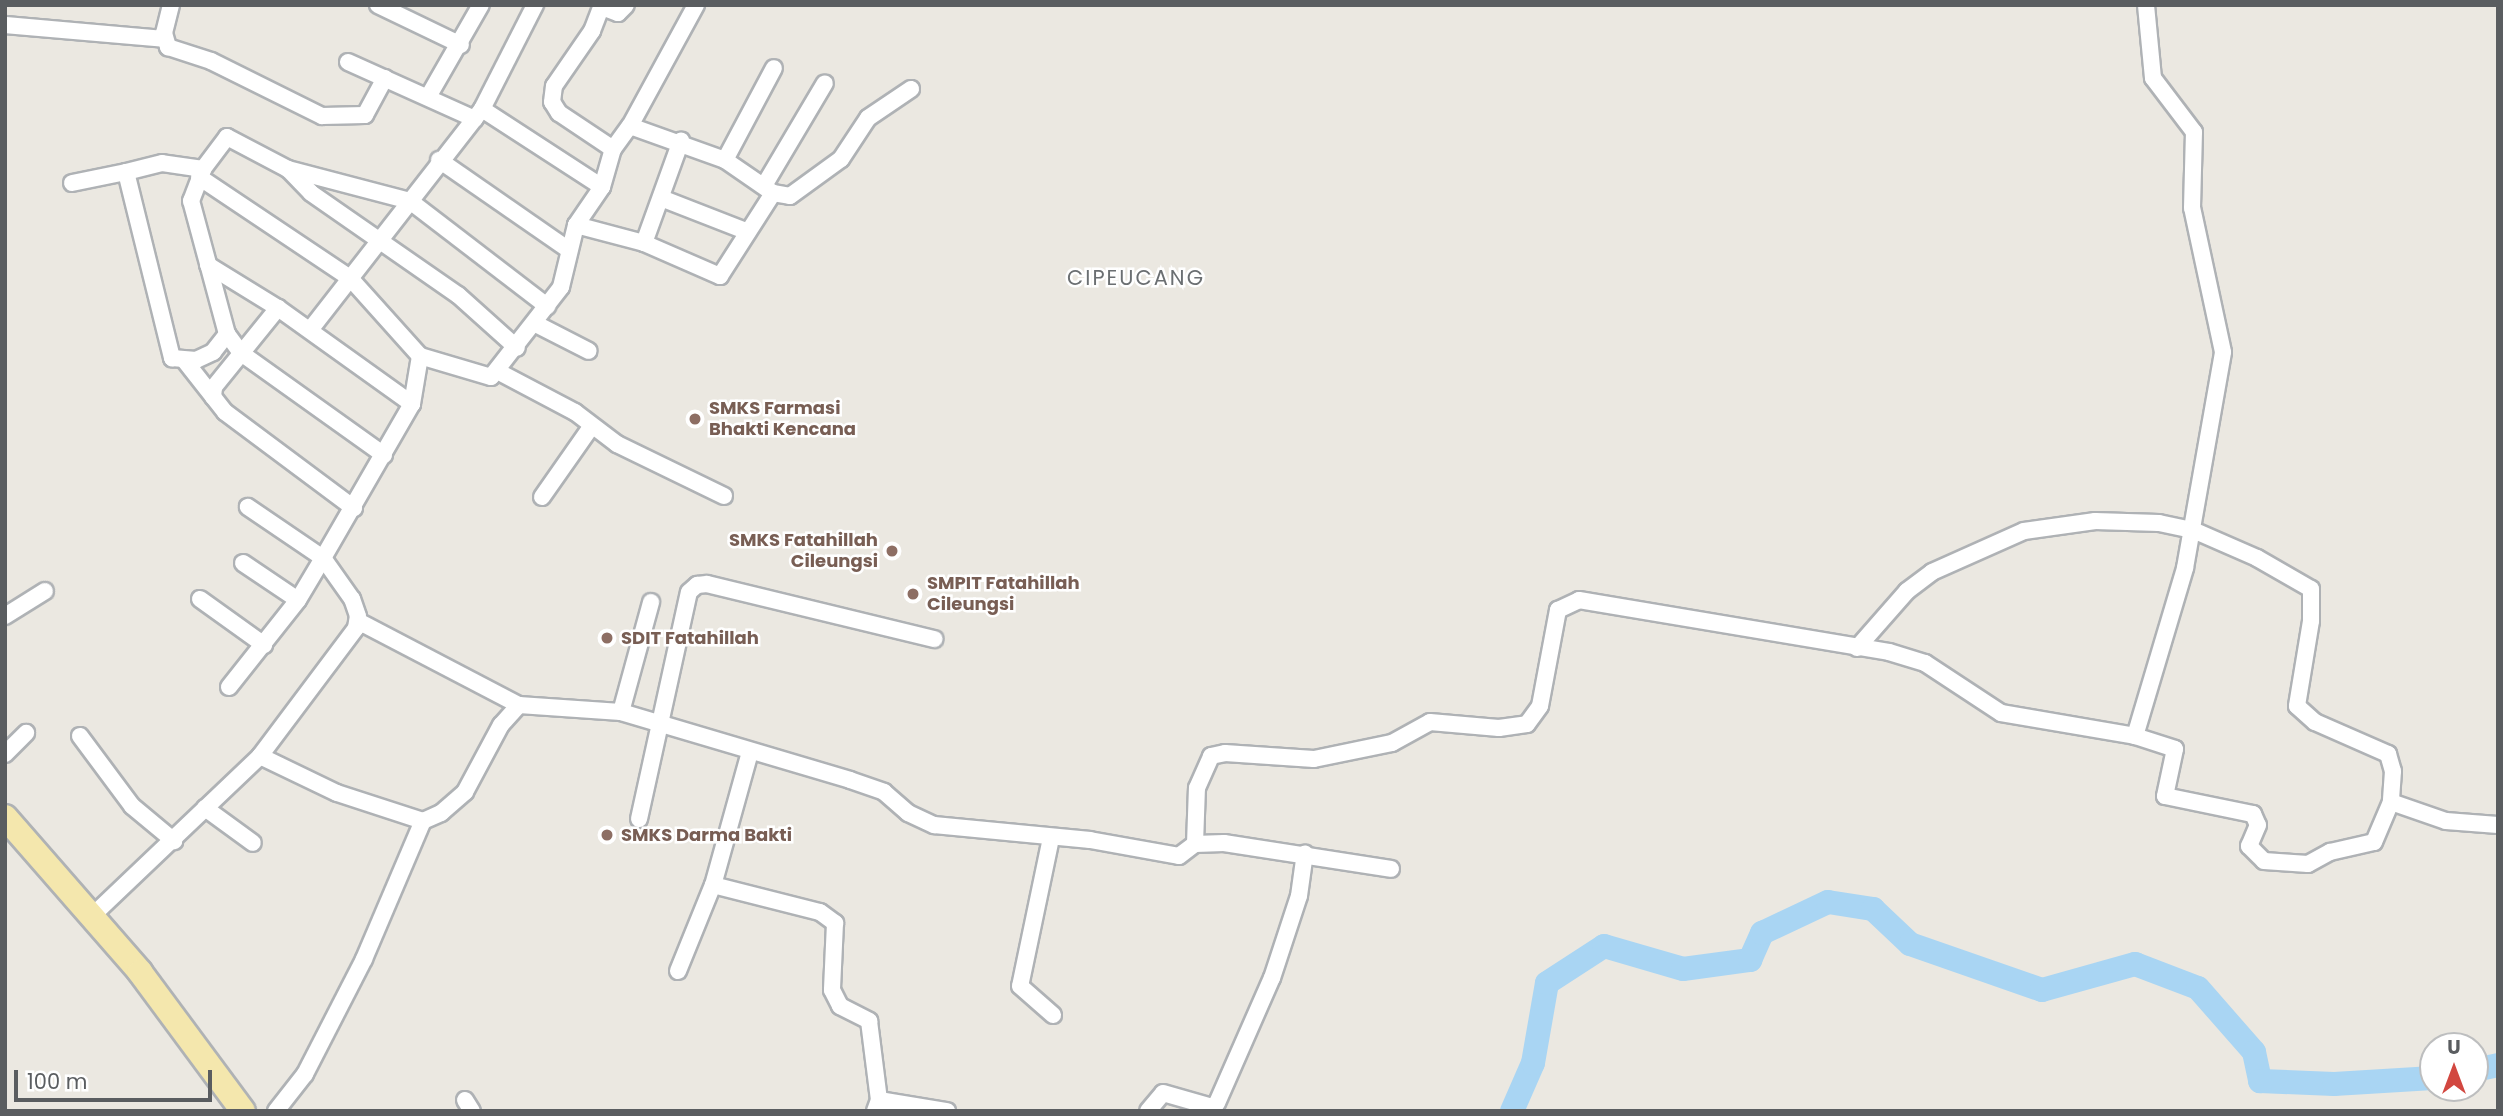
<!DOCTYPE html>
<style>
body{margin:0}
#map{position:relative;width:2503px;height:1116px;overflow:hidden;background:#ebe8e1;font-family:Poppins,sans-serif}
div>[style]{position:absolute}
.river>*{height:24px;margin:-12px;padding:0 12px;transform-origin:12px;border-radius:12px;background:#a9d5f3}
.roads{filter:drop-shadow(2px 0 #afb2b5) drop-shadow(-2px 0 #afb2b5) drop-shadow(0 2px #afb2b5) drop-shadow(0 -2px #afb2b5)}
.minor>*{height:16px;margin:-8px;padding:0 8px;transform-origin:8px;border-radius:8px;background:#fff}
.primary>*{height:24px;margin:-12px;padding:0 12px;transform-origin:12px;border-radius:12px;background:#f4e7ad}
.dots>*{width:19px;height:19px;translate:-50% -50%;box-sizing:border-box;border:4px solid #fff;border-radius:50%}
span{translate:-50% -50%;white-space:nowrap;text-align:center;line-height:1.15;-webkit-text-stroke:5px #fff;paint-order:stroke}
.education-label{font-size:18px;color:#785e54;font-weight:700}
.left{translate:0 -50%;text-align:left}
.right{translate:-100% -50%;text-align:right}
.quarter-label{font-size:21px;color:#6b6f72;letter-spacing:2px}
.frame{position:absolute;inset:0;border:7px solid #5a5d60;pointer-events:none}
.north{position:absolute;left:2419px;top:1032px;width:70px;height:70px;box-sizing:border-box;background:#fff;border:2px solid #bdbebf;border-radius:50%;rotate:0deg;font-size:19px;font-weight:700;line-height:28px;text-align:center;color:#5a5d60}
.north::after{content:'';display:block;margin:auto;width:24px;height:32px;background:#d24740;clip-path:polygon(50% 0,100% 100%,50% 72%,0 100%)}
.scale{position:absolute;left:14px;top:1070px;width:198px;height:32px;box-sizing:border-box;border:4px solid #5a5d60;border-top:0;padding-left:9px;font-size:21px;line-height:24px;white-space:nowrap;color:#5a5d60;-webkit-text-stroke:5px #fff;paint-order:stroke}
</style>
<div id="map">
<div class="river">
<i style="left:2475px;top:1070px;width:24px;rotate:-12deg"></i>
<i style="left:1512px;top:1111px;width:52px;rotate:-66.4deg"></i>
<i style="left:1533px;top:1063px;width:81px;rotate:-80.1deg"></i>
<i style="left:1547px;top:983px;width:68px;rotate:-33deg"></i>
<i style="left:1604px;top:946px;width:82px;rotate:16.2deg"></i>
<i style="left:1683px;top:969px;width:68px;rotate:-7.7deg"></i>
<i style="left:1750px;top:960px;width:30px;rotate:-66deg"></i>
<i style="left:1762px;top:933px;width:73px;rotate:-25.2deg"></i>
<i style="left:1828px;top:902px;width:46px;rotate:8.8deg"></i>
<i style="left:1873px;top:909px;width:51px;rotate:43.4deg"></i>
<i style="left:1910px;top:944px;width:140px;rotate:19.2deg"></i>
<i style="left:2042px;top:990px;width:97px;rotate:-15.6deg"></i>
<i style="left:2135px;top:964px;width:67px;rotate:20.9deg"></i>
<i style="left:2198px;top:988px;width:85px;rotate:48.8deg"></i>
<i style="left:2254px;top:1052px;width:30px;rotate:78deg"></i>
<i style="left:2260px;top:1081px;width:74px;rotate:2.3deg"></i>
<i style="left:2334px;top:1084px;width:99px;rotate:-3.5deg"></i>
</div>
<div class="roads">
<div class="minor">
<i style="left:171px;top:5px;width:29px;rotate:104deg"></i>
<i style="left:164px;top:33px;width:15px;rotate:74deg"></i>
<i style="left:168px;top:47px;width:45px;rotate:18deg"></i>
<i style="left:211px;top:61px;width:124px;rotate:26.4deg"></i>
<i style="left:322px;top:116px;width:43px;rotate:-1.3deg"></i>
<i style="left:365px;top:115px;width:42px;rotate:-61.6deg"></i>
<i style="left:378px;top:5px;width:92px;rotate:25.7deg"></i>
<i style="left:602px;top:7px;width:17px;rotate:21deg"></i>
<i style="left:618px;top:13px;width:11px;rotate:-45deg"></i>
<i style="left:5px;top:25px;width:160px;rotate:5deg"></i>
<i style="left:348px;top:62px;width:139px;rotate:24.2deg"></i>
<i style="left:428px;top:97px;width:106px;rotate:-60.1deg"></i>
<i style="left:482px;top:109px;width:143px;rotate:33deg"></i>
<i style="left:630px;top:126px;width:138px;rotate:-61.4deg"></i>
<i style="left:613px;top:149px;width:29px;rotate:-54deg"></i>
<i style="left:630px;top:126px;width:101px;rotate:19.7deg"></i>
<i style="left:725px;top:160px;width:58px;rotate:34.5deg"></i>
<i style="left:773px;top:193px;width:17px;rotate:10deg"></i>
<i style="left:790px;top:196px;width:63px;rotate:-36deg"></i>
<i style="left:841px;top:159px;width:49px;rotate:-56.6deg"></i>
<i style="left:868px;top:118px;width:52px;rotate:-34deg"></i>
<i style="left:439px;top:160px;width:158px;rotate:34.7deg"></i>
<i style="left:725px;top:160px;width:104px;rotate:-62deg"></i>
<i style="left:203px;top:169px;width:41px;rotate:-171.7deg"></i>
<i style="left:162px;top:163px;width:37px;rotate:166deg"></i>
<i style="left:126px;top:172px;width:192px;rotate:76.1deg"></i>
<i style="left:172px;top:358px;width:24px;rotate:5deg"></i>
<i style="left:196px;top:360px;width:19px;rotate:-25deg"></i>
<i style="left:213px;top:352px;width:23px;rotate:-52deg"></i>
<i style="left:288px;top:169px;width:33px;rotate:46deg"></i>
<i style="left:311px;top:193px;width:179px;rotate:34.8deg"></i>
<i style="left:458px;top:295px;width:79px;rotate:41.9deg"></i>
<i style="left:199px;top:177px;width:182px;rotate:33.8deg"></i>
<i style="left:350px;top:278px;width:105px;rotate:48.1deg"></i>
<i style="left:420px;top:356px;width:74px;rotate:16.5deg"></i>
<i style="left:491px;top:377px;width:114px;rotate:-52.1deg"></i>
<i style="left:561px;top:287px;width:64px;rotate:-76.4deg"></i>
<i style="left:576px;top:225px;width:46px;rotate:-55.6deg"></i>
<i style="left:602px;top:187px;width:40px;rotate:-74deg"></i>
<i style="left:613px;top:149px;width:65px;rotate:-146.3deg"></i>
<i style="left:559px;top:113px;width:13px;rotate:-122deg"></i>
<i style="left:552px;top:102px;width:16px;rotate:-83deg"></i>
<i style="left:554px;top:86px;width:67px;rotate:-55.4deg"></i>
<i style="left:592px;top:31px;width:28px;rotate:-69deg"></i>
<i style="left:72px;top:183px;width:55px;rotate:-11.5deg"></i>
<i style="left:765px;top:184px;width:117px;rotate:-59.3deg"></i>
<i style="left:661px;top:198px;width:93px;rotate:21.3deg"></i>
<i style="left:576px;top:225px;width:70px;rotate:14.8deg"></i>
<i style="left:644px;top:243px;width:83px;rotate:23.5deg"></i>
<i style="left:720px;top:276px;width:98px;rotate:-57.4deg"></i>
<i style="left:644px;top:243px;width:109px;rotate:-70.1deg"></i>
<i style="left:208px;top:265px;width:82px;rotate:31.6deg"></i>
<i style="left:278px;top:308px;width:165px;rotate:35.6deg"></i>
<i style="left:536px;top:324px;width:59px;rotate:27deg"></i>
<i style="left:310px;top:330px;width:280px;rotate:-52.1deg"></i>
<i style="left:482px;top:109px;width:117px;rotate:-63deg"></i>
<i style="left:185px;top:361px;width:65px;rotate:51.9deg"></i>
<i style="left:225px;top:412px;width:161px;rotate:36.7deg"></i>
<i style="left:499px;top:372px;width:86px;rotate:27.8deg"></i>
<i style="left:575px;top:412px;width:53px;rotate:37.3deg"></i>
<i style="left:617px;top:444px;width:119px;rotate:25.9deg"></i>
<i style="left:213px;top:397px;width:10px;rotate:-84deg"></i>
<i style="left:214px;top:387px;width:102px;rotate:-51deg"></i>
<i style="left:384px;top:455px;width:176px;rotate:-144.5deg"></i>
<i style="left:241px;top:353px;width:24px;rotate:-126deg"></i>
<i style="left:227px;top:334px;width:138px;rotate:-105.1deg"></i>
<i style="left:191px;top:201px;width:34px;rotate:-69deg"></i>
<i style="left:203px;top:169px;width:40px;rotate:-53deg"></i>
<i style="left:227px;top:137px;width:69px;rotate:27.7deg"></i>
<i style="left:288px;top:169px;width:126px;rotate:14.7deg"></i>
<i style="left:410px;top:201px;width:173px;rotate:37.5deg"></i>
<i style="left:542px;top:497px;width:85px;rotate:-55deg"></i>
<i style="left:243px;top:563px;width:66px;rotate:33.9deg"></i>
<i style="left:200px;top:599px;width:79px;rotate:35.7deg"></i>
<i style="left:5px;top:616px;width:47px;rotate:-32deg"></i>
<i style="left:358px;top:621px;width:182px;rotate:27.6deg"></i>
<i style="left:1857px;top:648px;width:76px;rotate:-48.7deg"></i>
<i style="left:1907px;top:591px;width:31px;rotate:-37deg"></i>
<i style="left:1932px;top:572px;width:101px;rotate:-24deg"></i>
<i style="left:2024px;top:531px;width:72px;rotate:-8deg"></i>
<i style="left:2095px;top:521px;width:64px;rotate:1.8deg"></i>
<i style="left:2159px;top:523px;width:35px;rotate:12deg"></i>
<i style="left:2193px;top:530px;width:70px;rotate:23.6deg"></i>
<i style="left:2257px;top:558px;width:62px;rotate:29.9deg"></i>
<i style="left:2311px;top:589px;width:32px;rotate:90deg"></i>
<i style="left:2311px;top:621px;width:86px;rotate:99.4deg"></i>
<i style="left:2297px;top:706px;width:24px;rotate:42deg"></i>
<i style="left:2315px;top:722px;width:80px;rotate:23.7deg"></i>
<i style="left:2388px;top:754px;width:18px;rotate:74deg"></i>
<i style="left:2393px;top:771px;width:31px;rotate:94deg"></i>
<i style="left:2391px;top:802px;width:58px;rotate:19.1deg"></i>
<i style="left:2446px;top:821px;width:52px;rotate:4.4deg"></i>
<i style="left:229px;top:687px;width:111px;rotate:-51.6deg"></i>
<i style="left:298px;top:600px;width:49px;rotate:-59.2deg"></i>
<i style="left:323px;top:558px;width:91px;rotate:-145.8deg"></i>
<i style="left:621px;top:712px;width:114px;rotate:-74.7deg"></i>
<i style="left:80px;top:736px;width:87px;rotate:53.4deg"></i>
<i style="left:132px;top:806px;width:55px;rotate:39.8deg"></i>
<i style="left:2135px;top:736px;width:175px;rotate:-73.4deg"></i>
<i style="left:2185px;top:568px;width:219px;rotate:-80deg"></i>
<i style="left:2223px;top:352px;width:147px;rotate:-102.1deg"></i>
<i style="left:2192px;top:208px;width:76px;rotate:-88.5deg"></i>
<i style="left:2194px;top:132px;width:68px;rotate:-127.2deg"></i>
<i style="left:2153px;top:78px;width:73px;rotate:-95.5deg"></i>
<i style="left:750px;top:752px;width:138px;rotate:105.5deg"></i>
<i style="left:713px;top:885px;width:110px;rotate:14.2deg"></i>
<i style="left:820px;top:912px;width:19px;rotate:36deg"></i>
<i style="left:835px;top:923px;width:67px;rotate:92.6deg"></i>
<i style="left:832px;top:990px;width:18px;rotate:63deg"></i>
<i style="left:840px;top:1006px;width:33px;rotate:27deg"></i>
<i style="left:869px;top:1021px;width:80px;rotate:82.8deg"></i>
<i style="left:879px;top:1100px;width:12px;rotate:110deg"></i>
<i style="left:5px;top:754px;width:30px;rotate:-45deg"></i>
<i style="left:260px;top:756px;width:85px;rotate:25.7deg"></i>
<i style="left:337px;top:793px;width:90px;rotate:18deg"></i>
<i style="left:423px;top:821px;width:20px;rotate:-24deg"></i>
<i style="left:441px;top:813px;width:32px;rotate:-41deg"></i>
<i style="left:465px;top:792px;width:76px;rotate:-61.8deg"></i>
<i style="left:501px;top:725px;width:27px;rotate:-48deg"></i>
<i style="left:519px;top:705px;width:102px;rotate:3.9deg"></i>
<i style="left:621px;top:712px;width:239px;rotate:16.5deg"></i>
<i style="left:850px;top:780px;width:36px;rotate:19deg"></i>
<i style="left:884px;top:792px;width:32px;rotate:41deg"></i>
<i style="left:908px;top:813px;width:29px;rotate:25deg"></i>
<i style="left:934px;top:825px;width:157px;rotate:5.5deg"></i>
<i style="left:1090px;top:840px;width:90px;rotate:10.2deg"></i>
<i style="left:1179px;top:856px;width:20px;rotate:-37deg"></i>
<i style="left:1195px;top:844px;width:29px;rotate:-2deg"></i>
<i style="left:1224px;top:843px;width:169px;rotate:8.8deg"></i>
<i style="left:205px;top:808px;width:59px;rotate:36.1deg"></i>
<i style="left:639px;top:819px;width:232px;rotate:-77.6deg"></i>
<i style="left:689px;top:592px;width:11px;rotate:-41deg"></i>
<i style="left:697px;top:585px;width:10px;rotate:-6deg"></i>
<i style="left:707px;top:584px;width:234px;rotate:13.6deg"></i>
<i style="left:1051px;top:838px;width:151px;rotate:101.8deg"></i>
<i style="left:1020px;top:986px;width:44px;rotate:41.3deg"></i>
<i style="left:1195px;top:844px;width:56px;rotate:-88deg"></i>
<i style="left:1197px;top:788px;width:35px;rotate:-66deg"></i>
<i style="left:1211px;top:756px;width:14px;rotate:-12deg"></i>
<i style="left:1225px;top:753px;width:89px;rotate:3.9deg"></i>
<i style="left:1314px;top:759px;width:80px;rotate:-11.6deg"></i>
<i style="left:1392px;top:743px;width:43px;rotate:-28.9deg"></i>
<i style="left:1430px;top:722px;width:69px;rotate:5deg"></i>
<i style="left:1499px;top:728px;width:28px;rotate:-8deg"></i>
<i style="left:1527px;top:724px;width:22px;rotate:-54deg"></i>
<i style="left:1540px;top:706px;width:98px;rotate:-79.4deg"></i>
<i style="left:1558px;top:610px;width:23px;rotate:-25deg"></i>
<i style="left:1579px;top:600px;width:314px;rotate:9.5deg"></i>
<i style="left:1889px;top:652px;width:38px;rotate:17deg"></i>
<i style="left:1925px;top:663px;width:91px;rotate:33.3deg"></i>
<i style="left:2001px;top:713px;width:136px;rotate:9.7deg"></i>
<i style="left:2135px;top:736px;width:42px;rotate:18deg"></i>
<i style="left:2175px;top:749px;width:48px;rotate:102deg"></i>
<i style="left:2165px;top:796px;width:90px;rotate:11.6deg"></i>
<i style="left:2253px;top:814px;width:12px;rotate:66deg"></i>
<i style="left:2258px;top:825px;width:23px;rotate:113deg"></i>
<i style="left:2249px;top:846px;width:21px;rotate:45deg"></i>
<i style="left:2264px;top:861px;width:44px;rotate:3.9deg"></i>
<i style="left:2308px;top:864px;width:25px;rotate:-29deg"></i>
<i style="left:2330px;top:852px;width:45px;rotate:-12.8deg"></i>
<i style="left:2374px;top:842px;width:43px;rotate:-67deg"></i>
<i style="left:90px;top:918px;width:235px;rotate:-43.6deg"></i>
<i style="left:260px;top:756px;width:160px;rotate:-53.1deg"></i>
<i style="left:356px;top:628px;width:12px;rotate:-81deg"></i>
<i style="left:358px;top:616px;width:18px;rotate:-109deg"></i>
<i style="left:352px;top:599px;width:50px;rotate:-125.3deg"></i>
<i style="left:323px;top:558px;width:178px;rotate:-60deg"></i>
<i style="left:412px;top:404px;width:49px;rotate:-80.5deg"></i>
<i style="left:678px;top:971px;width:93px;rotate:-67.9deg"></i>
<i style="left:465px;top:1100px;width:13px;rotate:58deg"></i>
<i style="left:879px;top:1100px;width:69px;rotate:9.2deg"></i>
<i style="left:276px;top:1111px;width:47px;rotate:-51.9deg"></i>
<i style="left:305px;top:1074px;width:129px;rotate:-62.8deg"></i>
<i style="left:364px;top:959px;width:150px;rotate:-66.9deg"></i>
<i style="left:1148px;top:1111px;width:23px;rotate:-50deg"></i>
<i style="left:1163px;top:1093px;width:51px;rotate:15.9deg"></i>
<i style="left:1212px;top:1107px;width:6px;rotate:-39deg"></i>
<i style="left:1217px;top:1103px;width:137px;rotate:-66.3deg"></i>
<i style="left:1272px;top:978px;width:86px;rotate:-71.8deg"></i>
<i style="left:1299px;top:896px;width:43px;rotate:-82.1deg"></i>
</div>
<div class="primary">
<i style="left:5px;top:817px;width:206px;rotate:48.9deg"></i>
<i style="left:140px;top:972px;width:173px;rotate:53.5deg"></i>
</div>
</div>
<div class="dots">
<i style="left:695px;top:419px;background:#8d6e63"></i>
<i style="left:892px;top:551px;background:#8d6e63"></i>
<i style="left:913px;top:594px;background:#8d6e63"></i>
<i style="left:607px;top:638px;background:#8d6e63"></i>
<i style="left:607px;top:835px;background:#8d6e63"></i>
</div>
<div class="education-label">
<span class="left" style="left:709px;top:419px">SMKS Farmasi<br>Bhakti Kencana</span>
<span class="right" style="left:878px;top:551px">SMKS Fatahillah<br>Cileungsi</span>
<span class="left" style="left:927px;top:594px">SMPIT Fatahillah<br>Cileungsi</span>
<span class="left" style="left:621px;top:638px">SDIT Fatahillah</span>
<span class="left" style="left:621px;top:835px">SMKS Darma Bakti</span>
</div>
<div class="quarter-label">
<span style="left:1136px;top:278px">CIPEUCANG</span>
</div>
<div class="frame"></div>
<div class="north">U</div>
<div class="scale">100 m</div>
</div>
